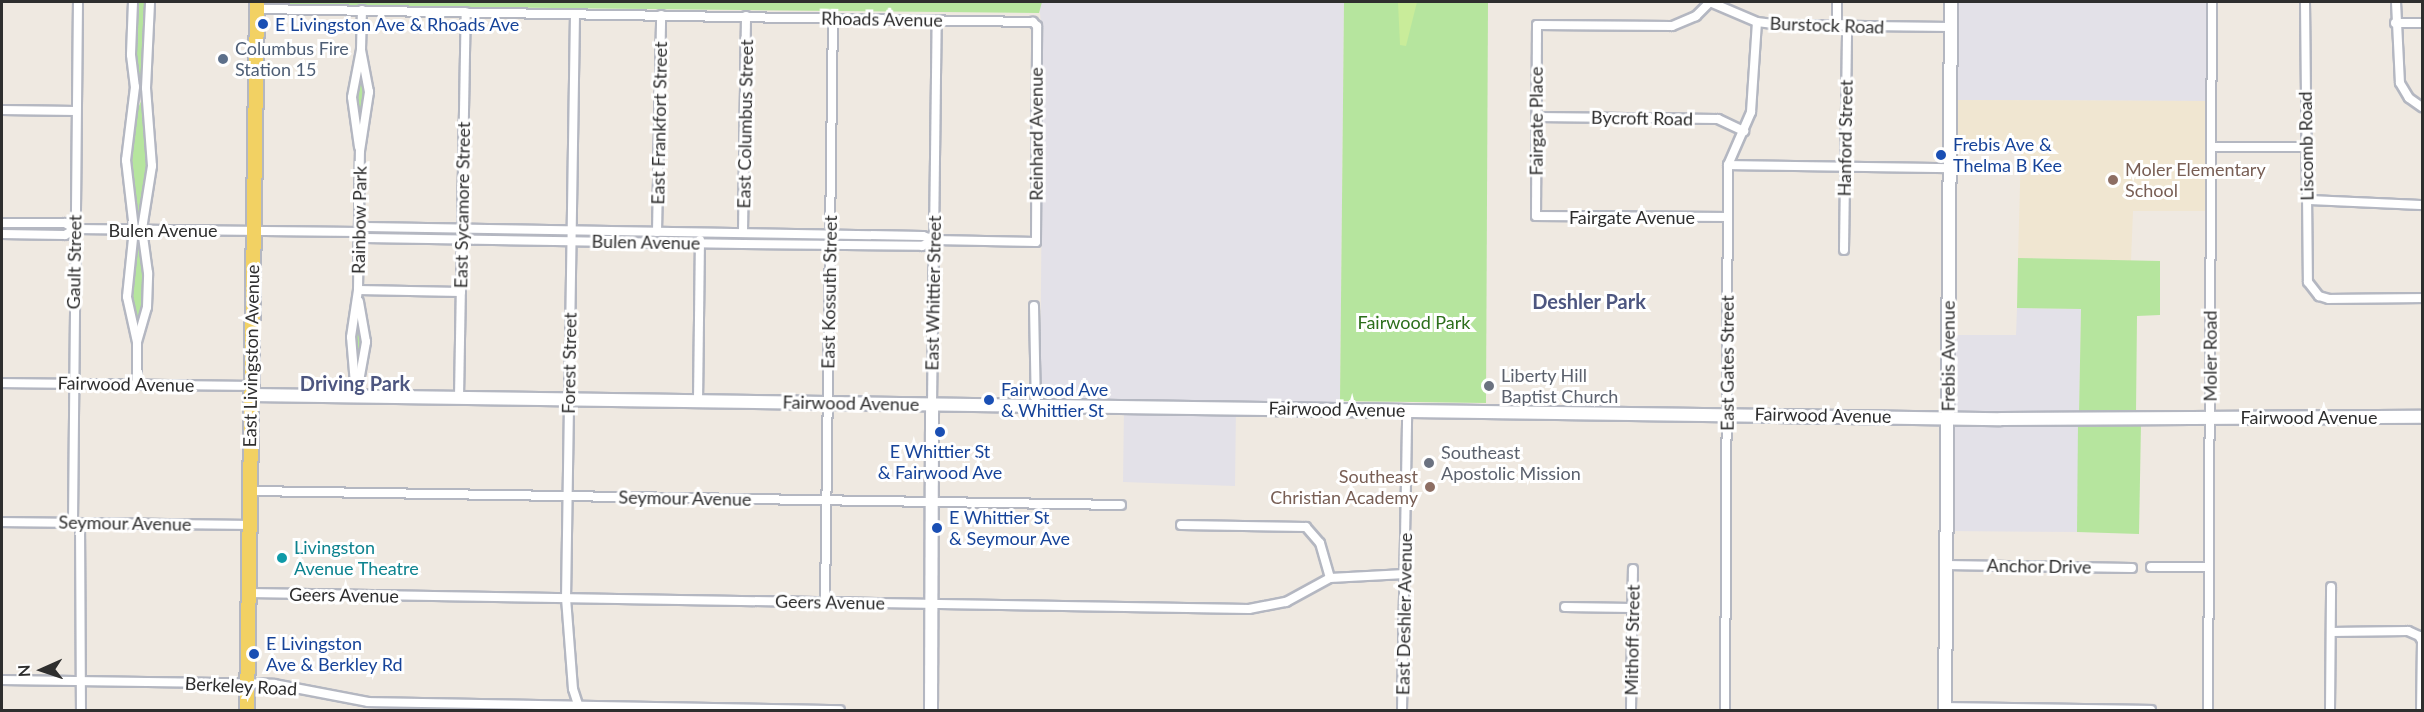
<!DOCTYPE html>
<style>
body{margin:0}
#map{position:relative;width:2424px;height:712px;overflow:hidden;background:#efe9e1;font-family:Lato,sans-serif}
div>[style]{position:absolute}
.industrial>*{inset:0;background:#e3e1e8}
.education>*{inset:0;background:#f0e6d1}
.green>*{inset:0;background:#b6e59e}
.pitch>*{inset:0;background:#c9ec9a}
.roads{filter:drop-shadow(2px 0 #b4b7c1) drop-shadow(-2px 0 #b4b7c1) drop-shadow(0 2px #b4b7c1) drop-shadow(0 -2px #b4b7c1)}
.street>*{height:8px;margin:-4px;padding:0 4px;transform-origin:4px;border-radius:4px;background:#fff}
.secondary>*{height:12px;margin:-6px;padding:0 6px;transform-origin:6px;border-radius:6px;background:#fff}
.primary>*{height:14px;margin:-7px;padding:0 7px;transform-origin:7px;border-radius:7px;background:#f2d163}
.dots>*{width:16px;height:16px;translate:-50% -50%;box-sizing:border-box;border:3px solid #fff;border-radius:50%}
span{translate:-50% -50%;white-space:nowrap;text-align:center;line-height:1.15;-webkit-text-stroke:6px #fff;paint-order:stroke}
.street-label{font-size:18px;color:#2e2e2e}
.transit-label{font-size:18px;color:#164399}
.left{translate:0 -50%;text-align:left}
.service-label{font-size:18px;color:#4e5e75}
.education-label{font-size:18px;color:#785e54}
.right{translate:-100% -50%;text-align:right}
.park-label{font-size:18px;color:#2c6e1b}
.worship-label{font-size:18px;color:#5b616d}
.culture-label{font-size:18px;color:#0d838f}
.neighbourhood-label{font-size:20px;color:#4d5680;font-weight:700}
.frame{position:absolute;inset:0;border:3px solid #2e2e2e;pointer-events:none}
.north{position:absolute;left:12px;top:640px;width:60px;height:60px;-webkit-text-stroke:4px #fff;paint-order:stroke;rotate:267deg;font-size:16px;font-weight:700;line-height:24px;text-align:center;color:#2e2e2e}
.north::after{content:'';display:block;margin:auto;width:21px;height:27px;background:#2e2e2e;clip-path:polygon(50% 0,100% 100%,50% 72%,0 100%)}
</style>
<div id="map">
<div class="industrial">
<i style="clip-path:polygon(1039px 2px,1344px 2px,1340px 401px,1335px 408px,1236px 407px,1235px 486px,1123px 482px,1124px 407px,1040px 405px,1043px 46px)"></i>
<i style="clip-path:polygon(1952px 2px,2212px 2px,2212px 101px,1951px 100px)"></i>
<i style="clip-path:polygon(2017px 308px,2081px 309px,2077px 532px,1946px 531px,1949px 335px,2016px 335px)"></i>
</div>
<div class="education">
<i style="clip-path:polygon(1951px 100px,2207px 101px,2205px 211px,2133px 211px,2131px 261px,2018px 258px,2021px 149px,1950px 149px)"></i>
</div>
<div class="green">
<i style="clip-path:polygon(136px 2px,147px 2px,144px 77px,140px 79px,133px 37px)"></i>
<i style="clip-path:polygon(263px 2px,1042px 2px,1039px 13px,263px 5px)"></i>
<i style="clip-path:polygon(1344px 2px,1488px 2px,1486px 403px,1340px 401px)"></i>
<i style="clip-path:polygon(358px 65px,366px 76px,363px 124px,356px 125px)"></i>
<i style="clip-path:polygon(142px 99px,148px 174px,140px 220px,135px 220px,133px 207px,130px 148px,131px 124px)"></i>
<i style="clip-path:polygon(136px 240px,140px 240px,145px 288px,137px 330px,130px 297px)"></i>
<i style="clip-path:polygon(2018px 258px,2160px 261px,2160px 315px,2137px 316px,2136px 413px,2079px 414px,2081px 309px,2017px 308px)"></i>
<i style="clip-path:polygon(358px 317px,362px 338px,360px 357px,355px 364px,352px 348px)"></i>
<i style="clip-path:polygon(2078px 423px,2141px 424px,2139px 534px,2077px 532px)"></i>
</div>
<div class="pitch">
<i style="clip-path:polygon(1398px 2px,1417px 2px,1406px 46px,1400px 45px)"></i>
</div>
<div class="roads">
<div class="street">
<i style="left:133px;top:2px;width:53px;rotate:92.2deg"></i>
<i style="left:131px;top:55px;width:32px;rotate:83deg"></i>
<i style="left:135px;top:87px;width:74px;rotate:97deg"></i>
<i style="left:126px;top:160px;width:69px;rotate:83.4deg"></i>
<i style="left:134px;top:229px;width:68px;rotate:95.9deg"></i>
<i style="left:127px;top:297px;width:46px;rotate:77.5deg"></i>
<i style="left:1710px;top:2px;width:20px;rotate:135deg"></i>
<i style="left:1696px;top:16px;width:26px;rotate:157deg"></i>
<i style="left:1672px;top:26px;width:135px;rotate:-179.6deg"></i>
<i style="left:1537px;top:25px;width:191px;rotate:90.3deg"></i>
<i style="left:1536px;top:216px;width:192px;rotate:0.3deg"></i>
<i style="left:1710px;top:2px;width:51px;rotate:23.1deg"></i>
<i style="left:1757px;top:22px;width:25px;rotate:7deg"></i>
<i style="left:1782px;top:25px;width:169px;rotate:0.7deg"></i>
<i style="left:2305px;top:2px;width:280px;rotate:89.4deg"></i>
<i style="left:2308px;top:282px;width:18px;rotate:52deg"></i>
<i style="left:2319px;top:296px;width:10px;rotate:17deg"></i>
<i style="left:2329px;top:299px;width:93px;rotate:-0.6deg"></i>
<i style="left:2396px;top:2px;width:81px;rotate:87.2deg"></i>
<i style="left:2400px;top:83px;width:17px;rotate:59deg"></i>
<i style="left:2409px;top:98px;width:16px;rotate:35deg"></i>
<i style="left:575px;top:14px;width:584px;rotate:90.88deg"></i>
<i style="left:566px;top:598px;width:91px;rotate:85.6deg"></i>
<i style="left:573px;top:689px;width:22px;rotate:72deg"></i>
<i style="left:2395px;top:23px;width:27px"></i>
<i style="left:1837px;top:26px;width:24px;rotate:-90deg"></i>
<i style="left:2px;top:110px;width:74px;rotate:0.8deg"></i>
<i style="left:1536px;top:117px;width:182px;rotate:0.6deg"></i>
<i style="left:1718px;top:119px;width:29px;rotate:25deg"></i>
<i style="left:359px;top:147px;width:50px;rotate:-98deg"></i>
<i style="left:352px;top:97px;width:48px;rotate:-79.2deg"></i>
<i style="left:361px;top:50px;width:40px;rotate:-88.6deg"></i>
<i style="left:2211px;top:147px;width:94px"></i>
<i style="left:1728px;top:165px;width:222px;rotate:0.8deg"></i>
<i style="left:2308px;top:200px;width:114px;rotate:2.5deg"></i>
<i style="left:2px;top:223px;width:63px"></i>
<i style="left:65px;top:223px;width:12px;rotate:31deg"></i>
<i style="left:359px;top:232px;width:8px;rotate:45deg"></i>
<i style="left:365px;top:238px;width:378px;rotate:0.9deg"></i>
<i style="left:743px;top:244px;width:179px;rotate:0.6deg"></i>
<i style="left:922px;top:246px;width:13px;rotate:-27deg"></i>
<i style="left:657px;top:232px;width:217px;rotate:-88.9deg"></i>
<i style="left:743px;top:232px;width:216px;rotate:-89.2deg"></i>
<i style="left:2px;top:234px;width:63px;rotate:0.9deg"></i>
<i style="left:65px;top:235px;width:12px;rotate:-31deg"></i>
<i style="left:75px;top:229px;width:284px;rotate:0.6deg"></i>
<i style="left:359px;top:232px;width:8px;rotate:-40deg"></i>
<i style="left:365px;top:227px;width:558px;rotate:0.92deg"></i>
<i style="left:923px;top:236px;width:12px;rotate:20deg"></i>
<i style="left:934px;top:240px;width:102px;rotate:1.1deg"></i>
<i style="left:1036px;top:242px;width:216px;rotate:-89.7deg"></i>
<i style="left:1037px;top:26px;width:6px;rotate:-135deg"></i>
<i style="left:1033px;top:22px;width:777px;rotate:-179.04deg"></i>
<i style="left:1844px;top:250px;width:224px;rotate:-89.2deg"></i>
<i style="left:358px;top:290px;width:103px;rotate:1.1deg"></i>
<i style="left:1034px;top:306px;width:100px;rotate:88.9deg"></i>
<i style="left:2px;top:383px;width:249px;rotate:0.7deg"></i>
<i style="left:137px;top:385px;width:43px;rotate:-90deg"></i>
<i style="left:137px;top:342px;width:36px;rotate:-74deg"></i>
<i style="left:147px;top:307px;width:34px;rotate:-88deg"></i>
<i style="left:148px;top:273px;width:44px;rotate:-97.8deg"></i>
<i style="left:142px;top:229px;width:64px;rotate:-81deg"></i>
<i style="left:152px;top:166px;width:78px;rotate:-94.4deg"></i>
<i style="left:146px;top:88px;width:86px;rotate:-87.3deg"></i>
<i style="left:358px;top:387px;width:46px;rotate:-79.9deg"></i>
<i style="left:366px;top:342px;width:41px;rotate:-99.9deg"></i>
<i style="left:356px;top:396px;width:59px;rotate:-94.8deg"></i>
<i style="left:351px;top:337px;width:48px;rotate:-81.5deg"></i>
<i style="left:358px;top:290px;width:139px;rotate:-89.2deg"></i>
<i style="left:360px;top:151px;width:60px;rotate:-81.3deg"></i>
<i style="left:369px;top:92px;width:43px;rotate:-100.8deg"></i>
<i style="left:459px;top:397px;width:385px;rotate:-89deg"></i>
<i style="left:698px;top:401px;width:161px;rotate:-89.3deg"></i>
<i style="left:932px;top:404px;width:384px;rotate:-89.3deg"></i>
<i style="left:250px;top:491px;width:871px;rotate:0.92deg"></i>
<i style="left:2px;top:522px;width:247px;rotate:0.7deg"></i>
<i style="left:73px;top:522px;width:520px;rotate:-89.45deg"></i>
<i style="left:80px;top:523px;width:187px;rotate:89.7deg"></i>
<i style="left:1181px;top:525px;width:125px;rotate:0.9deg"></i>
<i style="left:1306px;top:527px;width:21px;rotate:49deg"></i>
<i style="left:1320px;top:543px;width:36px;rotate:74deg"></i>
<i style="left:1946px;top:565px;width:186px;rotate:0.9deg"></i>
<i style="left:2151px;top:567px;width:57px"></i>
<i style="left:249px;top:593px;width:1000px;rotate:0.92deg"></i>
<i style="left:1249px;top:609px;width:38px;rotate:-11deg"></i>
<i style="left:1286px;top:602px;width:50px;rotate:-28.6deg"></i>
<i style="left:1330px;top:578px;width:75px;rotate:-3.1deg"></i>
<i style="left:825px;top:602px;width:584px;rotate:-89.22deg"></i>
<i style="left:1565px;top:607px;width:67px;rotate:0.9deg"></i>
<i style="left:2331px;top:632px;width:77px;rotate:-0.7deg"></i>
<i style="left:2408px;top:631px;width:12px;rotate:24deg"></i>
<i style="left:2419px;top:636px;width:6px;rotate:59deg"></i>
<i style="left:2422px;top:641px;width:69px;rotate:90.8deg"></i>
<i style="left:2px;top:680px;width:272px;rotate:0.8deg"></i>
<i style="left:274px;top:684px;width:96px;rotate:10.8deg"></i>
<i style="left:368px;top:702px;width:472px;rotate:1deg"></i>
<i style="left:1945px;top:707px;width:206px;rotate:0.8deg"></i>
<i style="left:1402px;top:710px;width:300px;rotate:-89deg"></i>
<i style="left:1631px;top:710px;width:141px;rotate:-89.2deg"></i>
<i style="left:1725px;top:710px;width:545px;rotate:-89.68deg"></i>
<i style="left:1728px;top:165px;width:58px;rotate:-66.5deg"></i>
<i style="left:1751px;top:112px;width:90px;rotate:-86.2deg"></i>
<i style="left:2208px;top:710px;width:708px;rotate:-89.68deg"></i>
<i style="left:2330px;top:710px;width:123px;rotate:-89.5deg"></i>
</div>
<div class="secondary">
<i style="left:251px;top:395px;width:1750px;rotate:0.79deg"></i>
<i style="left:2001px;top:419px;width:421px;rotate:-0.3deg"></i>
<i style="left:931px;top:710px;width:306px;rotate:-89.8deg"></i>
<i style="left:1945px;top:710px;width:708px;rotate:-89.51deg"></i>
</div>
<div class="primary">
<i style="left:247px;top:710px;width:708px;rotate:-89.19deg"></i>
</div>
</div>
<div class="dots">
<i style="left:263px;top:24px;background:#1a4fb4"></i>
<i style="left:223px;top:59px;background:#5c6f8a"></i>
<i style="left:1941px;top:155px;background:#1a4fb4"></i>
<i style="left:2113px;top:180px;background:#8d6e63"></i>
<i style="left:1489px;top:386px;background:#6b7280"></i>
<i style="left:989px;top:400px;background:#1a4fb4"></i>
<i style="left:940px;top:432px;background:#1a4fb4"></i>
<i style="left:1429px;top:463px;background:#6b7280"></i>
<i style="left:1430px;top:487px;background:#8d6e63"></i>
<i style="left:937px;top:528px;background:#1a4fb4"></i>
<i style="left:282px;top:558px;background:#0f9aa8"></i>
<i style="left:254px;top:654px;background:#1a4fb4"></i>
</div>
<div class="street-label">
<span style="left:882px;top:19px;rotate:1deg">Rhoads Avenue</span>
<span style="left:1827px;top:25px;rotate:2deg">Burstock Road</span>
<span style="left:1642px;top:118px;rotate:1deg">Bycroft Road</span>
<span style="left:1536px;top:121px;rotate:-90deg">Fairgate Place</span>
<span style="left:659px;top:123px;rotate:-89deg">East Frankfort Street</span>
<span style="left:745px;top:124px;rotate:-89deg">East Columbus Street</span>
<span style="left:1036px;top:134px;rotate:-90deg">Reinhard Avenue</span>
<span style="left:1845px;top:138px;rotate:-89deg">Hanford Street</span>
<span style="left:2306px;top:146px;rotate:-91deg">Liscomb Road</span>
<span style="left:462px;top:205px;rotate:-89deg">East Sycamore Street</span>
<span style="left:1632px;top:217px">Fairgate Avenue</span>
<span style="left:359px;top:220px;rotate:-89deg">Rainbow Park</span>
<span style="left:163px;top:230px">Bulen Avenue</span>
<span style="left:646px;top:242px;rotate:1deg">Bulen Avenue</span>
<span style="left:74px;top:262px;rotate:-89deg">Gault Street</span>
<span style="left:829px;top:292px;rotate:-89deg">East Kossuth Street</span>
<span style="left:933px;top:293px;rotate:-89deg">East Whittier Street</span>
<span style="left:251px;top:356px;rotate:-89deg">East Livingston Avenue</span>
<span style="left:1948px;top:356px;rotate:-90deg">Frebis Avenue</span>
<span style="left:2210px;top:356px;rotate:-90deg">Moler Road</span>
<span style="left:569px;top:363px;rotate:-89deg">Forest Street</span>
<span style="left:1727px;top:363px;rotate:-90deg">East Gates Street</span>
<span style="left:126px;top:384px;rotate:1deg">Fairwood Avenue</span>
<span style="left:851px;top:403px;rotate:1deg">Fairwood Avenue</span>
<span style="left:1337px;top:409px;rotate:1deg">Fairwood Avenue</span>
<span style="left:1823px;top:415px;rotate:1deg">Fairwood Avenue</span>
<span style="left:2309px;top:417px">Fairwood Avenue</span>
<span style="left:685px;top:498px;rotate:1deg">Seymour Avenue</span>
<span style="left:125px;top:523px;rotate:1deg">Seymour Avenue</span>
<span style="left:2039px;top:566px;rotate:1deg">Anchor Drive</span>
<span style="left:344px;top:595px;rotate:1deg">Geers Avenue</span>
<span style="left:830px;top:602px;rotate:1deg">Geers Avenue</span>
<span style="left:1404px;top:614px;rotate:-89deg">East Deshler Avenue</span>
<span style="left:1632px;top:640px;rotate:-89deg">Mithoff Street</span>
<span style="left:241px;top:686px;rotate:3deg">Berkeley Road</span>
</div>
<div class="transit-label">
<span class="left" style="left:275px;top:24px">E Livingston Ave &amp; Rhoads Ave</span>
<span class="left" style="left:1953px;top:155px">Frebis Ave &amp;<br>Thelma B Kee</span>
<span class="left" style="left:1001px;top:400px">Fairwood Ave<br>&amp; Whittier St</span>
<span style="left:940px;top:462px">E Whittier St<br>&amp; Fairwood Ave</span>
<span class="left" style="left:949px;top:528px">E Whittier St<br>&amp; Seymour Ave</span>
<span class="left" style="left:266px;top:654px">E Livingston<br>Ave &amp; Berkley Rd</span>
</div>
<div class="service-label">
<span class="left" style="left:235px;top:59px">Columbus Fire<br>Station 15</span>
</div>
<div class="education-label">
<span class="left" style="left:2125px;top:180px">Moler Elementary<br>School</span>
<span class="right" style="left:1418px;top:487px">Southeast<br>Christian Academy</span>
</div>
<div class="park-label">
<span style="left:1414px;top:322px">Fairwood Park</span>
</div>
<div class="worship-label">
<span class="left" style="left:1501px;top:386px">Liberty Hill<br>Baptist Church</span>
<span class="left" style="left:1441px;top:463px">Southeast<br>Apostolic Mission</span>
</div>
<div class="culture-label">
<span class="left" style="left:294px;top:558px">Livingston<br>Avenue Theatre</span>
</div>
<div class="neighbourhood-label">
<span style="left:1589px;top:301px">Deshler Park</span>
<span style="left:355px;top:383px">Driving Park</span>
</div>
<div class="frame"></div>
<div class="north">N</div>
</div>
